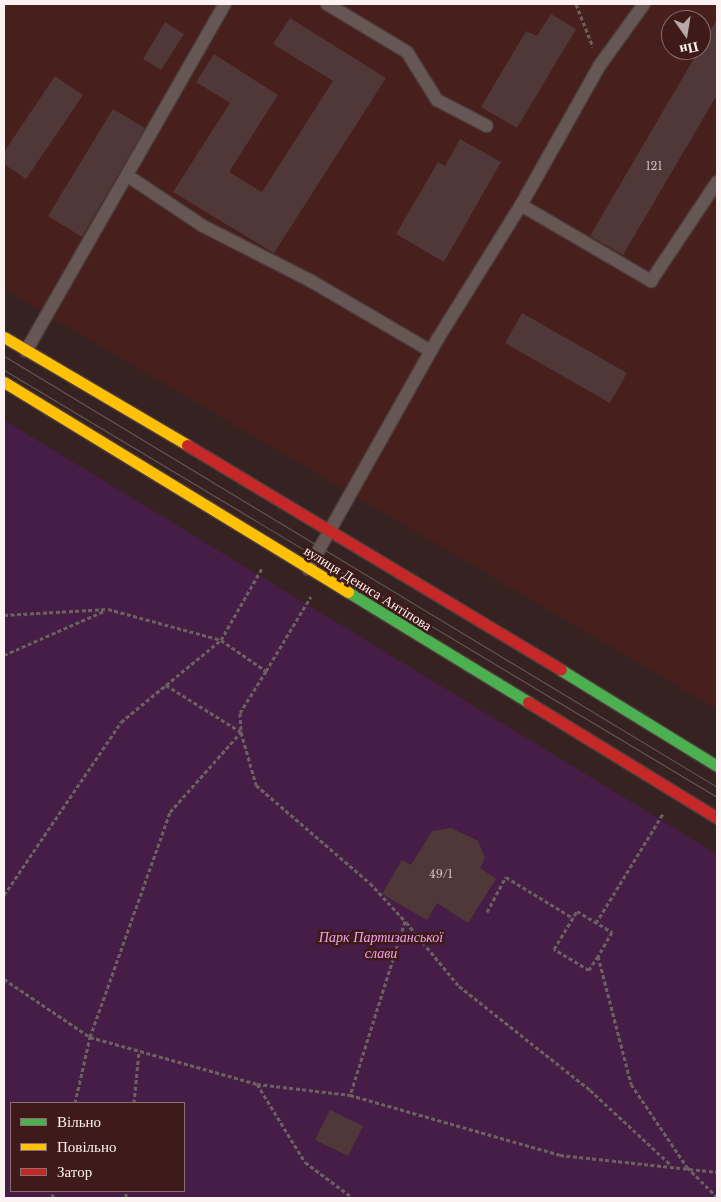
<!DOCTYPE html>
<meta charset="utf-8">
<style>
body{margin:0}
#map{position:relative;width:721px;height:1202px;overflow:hidden;background:#362220;font-family:"Libre Baskerville",serif}
div>[style]{position:absolute}
.built>*{inset:0;background:#471f1d}
.green>*{inset:0;background:#461d46}
.building>*{inset:0;background:#4f3837}
.path>*{height:3px;margin-top:-1.5px;transform-origin:0;background:repeating-linear-gradient(90deg,#6d6160 0 4px,transparent 0 6.5px)}
.roads{filter:drop-shadow(1px 0 #4d3e3d) drop-shadow(-1px 0 #4d3e3d) drop-shadow(0 1px #4d3e3d) drop-shadow(0 -1px #4d3e3d)}
.lane>*{height:12px;margin:-6px;padding:0 6px;transform-origin:6px;border-radius:6px;background:#665755}
.fast>*{height:11px;margin:-5.5px;padding:0 5.5px;transform-origin:5.5px;border-radius:5.5px;background:#4caf50}
.slow>*{height:11px;margin:-5.5px;padding:0 5.5px;transform-origin:5.5px;border-radius:5.5px;background:#ffc107}
.jam>*{height:11px;margin:-5.5px;padding:0 5.5px;transform-origin:5.5px;border-radius:5.5px;background:#c62828}
.tram>*{height:1px;margin:-0.5px;padding:0 0.5px;transform-origin:0.5px;border-radius:0.5px;background:#685a59}
span{translate:-50% -50%;white-space:nowrap;text-align:center;line-height:1.15;-webkit-text-stroke:5px #3e1a18;paint-order:stroke}
.number-label{font-size:11px;color:#d1c4c2}
.number-label span{-webkit-text-stroke-width:0}
.street-label{font-size:14px;color:#fcf2f1}
.park-label{font-size:14px;color:#f0a1f4;font-style:italic}
.frame{position:absolute;inset:0;border:5px solid #fcf2f1;pointer-events:none}
.legend{position:absolute;left:10px;top:1102px;width:175px;height:90px;box-sizing:border-box;background:#3e1a18;border:1px solid #8a706f;margin:0;padding:6px 9px;list-style:none;font-size:15px;color:#fcf2f1}
.legend li{display:flex;align-items:center;gap:10px;height:25px}
.legend b{width:25px;border:1px solid #8a706f}
.north{position:absolute;left:661px;top:10px;width:50px;height:50px;box-sizing:border-box;background:#3e1a18;border:1px solid #8a706f;border-radius:50%;rotate:167deg;font-size:14px;font-weight:700;line-height:20px;text-align:center;color:#fcf2f1}
.north::after{content:'';display:block;margin:auto;width:18px;height:22px;background:#b7a9a8;clip-path:polygon(50% 0,100% 100%,50% 72%,0 100%)}
</style>
<div id="map">
<div class="built">
<i style="clip-path:polygon(evenodd,4px 4px,717px 4px,717px 709px,4px 289px,4px 4px,671px 20px,701px 20px,701px 50px,671px 50px,671px 20px)"></i>
</div>
<div class="green">
<i style="clip-path:polygon(evenodd,4px 420px,717px 854px,717px 1198px,4px 1198px,4px 420px,11px 1103px,184px 1103px,184px 1191px,11px 1191px,11px 1103px)"></i>
</div>
<div class="building">
<i style="clip-path:polygon(551px 14px,576px 29px,517px 128px,481px 107px,526px 31px,537px 36px)"></i>
<i style="clip-path:polygon(290px 18px,386px 78px,274px 253px,173px 192px,230px 103px,196px 82px,214px 54px,278px 95px,229px 172px,262px 192px,333px 81px,273px 44px)"></i>
<i style="clip-path:polygon(717px 19px,717px 95px,623px 255px,590px 236px)"></i>
<i style="clip-path:polygon(165px 22px,184px 34px,161px 70px,143px 59px)"></i>
<i style="clip-path:polygon(55px 76px,83px 95px,26px 179px,4px 164px,4px 152px)"></i>
<i style="clip-path:polygon(113px 109px,145px 128px,82px 237px,48px 216px)"></i>
<i style="clip-path:polygon(460px 139px,501px 162px,444px 262px,396px 234px,438px 162px,445px 166px)"></i>
<i style="clip-path:polygon(522px 313px,627px 373px,610px 403px,505px 343px)"></i>
<i style="clip-path:polygon(451px 828px,478px 841px,485px 858px,480px 868px,496px 879px,468px 923px,437px 903px,427px 920px,382px 894px,402px 860px,411px 865px,432px 831px)"></i>
<i style="clip-path:polygon(330px 1110px,363px 1126px,348px 1156px,315px 1140px)"></i>
</div>
<div class="path">
<i style="left:576px;top:4px;width:46px;rotate:68.4deg"></i>
<i style="left:4px;top:615px;width:104px;rotate:-3.3deg"></i>
<i style="left:108px;top:609px;width:117px;rotate:15.3deg"></i>
<i style="left:221px;top:640px;width:83px;rotate:-60.3deg"></i>
<i style="left:4px;top:655px;width:109px;rotate:-23.7deg"></i>
<i style="left:266px;top:671px;width:87px;rotate:-59deg"></i>
<i style="left:4px;top:895px;width:209px;rotate:-55.9deg"></i>
<i style="left:121px;top:722px;width:129px;rotate:-39.4deg"></i>
<i style="left:221px;top:640px;width:55px;rotate:34.6deg"></i>
<i style="left:266px;top:671px;width:49px;rotate:121.8deg"></i>
<i style="left:240px;top:713px;width:19px;rotate:87deg"></i>
<i style="left:241px;top:732px;width:55px;rotate:74.2deg"></i>
<i style="left:256px;top:785px;width:150px;rotate:40.7deg"></i>
<i style="left:370px;top:883px;width:52px;rotate:47.4deg"></i>
<i style="left:405px;top:921px;width:182px;rotate:107.5deg"></i>
<i style="left:487px;top:912px;width:40px;rotate:-62deg"></i>
<i style="left:506px;top:877px;width:79px;rotate:31.5deg"></i>
<i style="left:406px;top:922px;width:83px;rotate:50.4deg"></i>
<i style="left:459px;top:986px;width:167px;rotate:38.4deg"></i>
<i style="left:590px;top:1090px;width:110px;rotate:42.8deg"></i>
<i style="left:596px;top:923px;width:130px;rotate:-58.5deg"></i>
<i style="left:598px;top:956px;width:17px;rotate:123deg"></i>
<i style="left:589px;top:970px;width:41px;rotate:-149deg"></i>
<i style="left:554px;top:949px;width:44px;rotate:-58.8deg"></i>
<i style="left:577px;top:911px;width:41px;rotate:31deg"></i>
<i style="left:612px;top:932px;width:28px;rotate:120deg"></i>
<i style="left:598px;top:956px;width:132px;rotate:75.5deg"></i>
<i style="left:631px;top:1084px;width:100px;rotate:56deg"></i>
<i style="left:687px;top:1167px;width:42px;rotate:45deg"></i>
<i style="left:4px;top:979px;width:104px;rotate:34deg"></i>
<i style="left:90px;top:1037px;width:173px;rotate:15.7deg"></i>
<i style="left:257px;top:1084px;width:94px;rotate:6.7deg"></i>
<i style="left:350px;top:1095px;width:218px;rotate:15.9deg"></i>
<i style="left:560px;top:1155px;width:158px;rotate:6.2deg"></i>
<i style="left:257px;top:1084px;width:92px;rotate:58.4deg"></i>
<i style="left:305px;top:1162px;width:60px;rotate:36.9deg"></i>
<i style="left:75px;top:1103px;width:68px;rotate:-77.2deg"></i>
<i style="left:90px;top:1037px;width:239px;rotate:-70.4deg"></i>
<i style="left:170px;top:812px;width:107px;rotate:-48.4deg"></i>
<i style="left:241px;top:732px;width:89px;rotate:-147.9deg"></i>
<i style="left:134px;top:1103px;width:52px;rotate:-84.5deg"></i>
<i style="left:52px;top:1198px;width:7px;rotate:-74deg"></i>
<i style="left:126px;top:1198px;width:7px;rotate:-90deg"></i>
</div>
<div class="roads">
<div class="lane">
<i style="left:327px;top:4px;width:93px;rotate:31deg"></i>
<i style="left:407px;top:52px;width:57px;rotate:58deg"></i>
<i style="left:437px;top:100px;width:56px;rotate:27.5deg"></i>
<i style="left:128px;top:176px;width:90px;rotate:33.7deg"></i>
<i style="left:203px;top:226px;width:121px;rotate:27deg"></i>
<i style="left:311px;top:281px;width:139px;rotate:30.3deg"></i>
<i style="left:521px;top:205px;width:151px;rotate:30.3deg"></i>
<i style="left:651px;top:281px;width:119px;rotate:-56.3deg"></i>
<i style="left:26px;top:351px;width:400px;rotate:-60.2deg"></i>
<i style="left:308px;top:569px;width:263px;rotate:-60.6deg"></i>
<i style="left:437px;top:340px;width:159px;rotate:-58.1deg"></i>
<i style="left:521px;top:205px;width:161px;rotate:-60.6deg"></i>
<i style="left:600px;top:65px;width:75px;rotate:-54.2deg"></i>
</div>
<div class="fast">
<i style="left:348px;top:592px;width:211px;rotate:31.4deg"></i>
<i style="left:561px;top:670px;width:183px;rotate:31.6deg"></i>
</div>
<div class="slow">
<i style="left:4px;top:337px;width:212px;rotate:30.5deg"></i>
<i style="left:4px;top:382px;width:403px;rotate:31.4deg"></i>
</div>
<div class="jam">
<i style="left:187px;top:445px;width:436px;rotate:31deg"></i>
<i style="left:528px;top:702px;width:222px;rotate:31.5deg"></i>
</div>
</div>
<div class="tram">
<i style="left:4px;top:356px;width:833px;rotate:31.15deg"></i>
<i style="left:4px;top:370px;width:831px;rotate:30.92deg"></i>
</div>
<div class="number-label">
<span style="left:654px;top:166px">121</span>
<span style="left:441px;top:874px">49/1</span>
</div>
<div class="street-label">
<span style="left:368px;top:588px;rotate:32deg">вулиця Дениса Антіпова</span>
</div>
<div class="park-label">
<span style="left:381px;top:945px">Парк Партизанської<br>слави</span>
</div>
<div class="frame"></div>
<ul class="legend">
<li><b style="height:6px;background:#4caf50"></b>Вільно</li>
<li><b style="height:6px;background:#ffc107"></b>Повільно</li>
<li><b style="height:6px;background:#c62828"></b>Затор</li>
</ul>
<div class="north">Пн</div>
</div>
